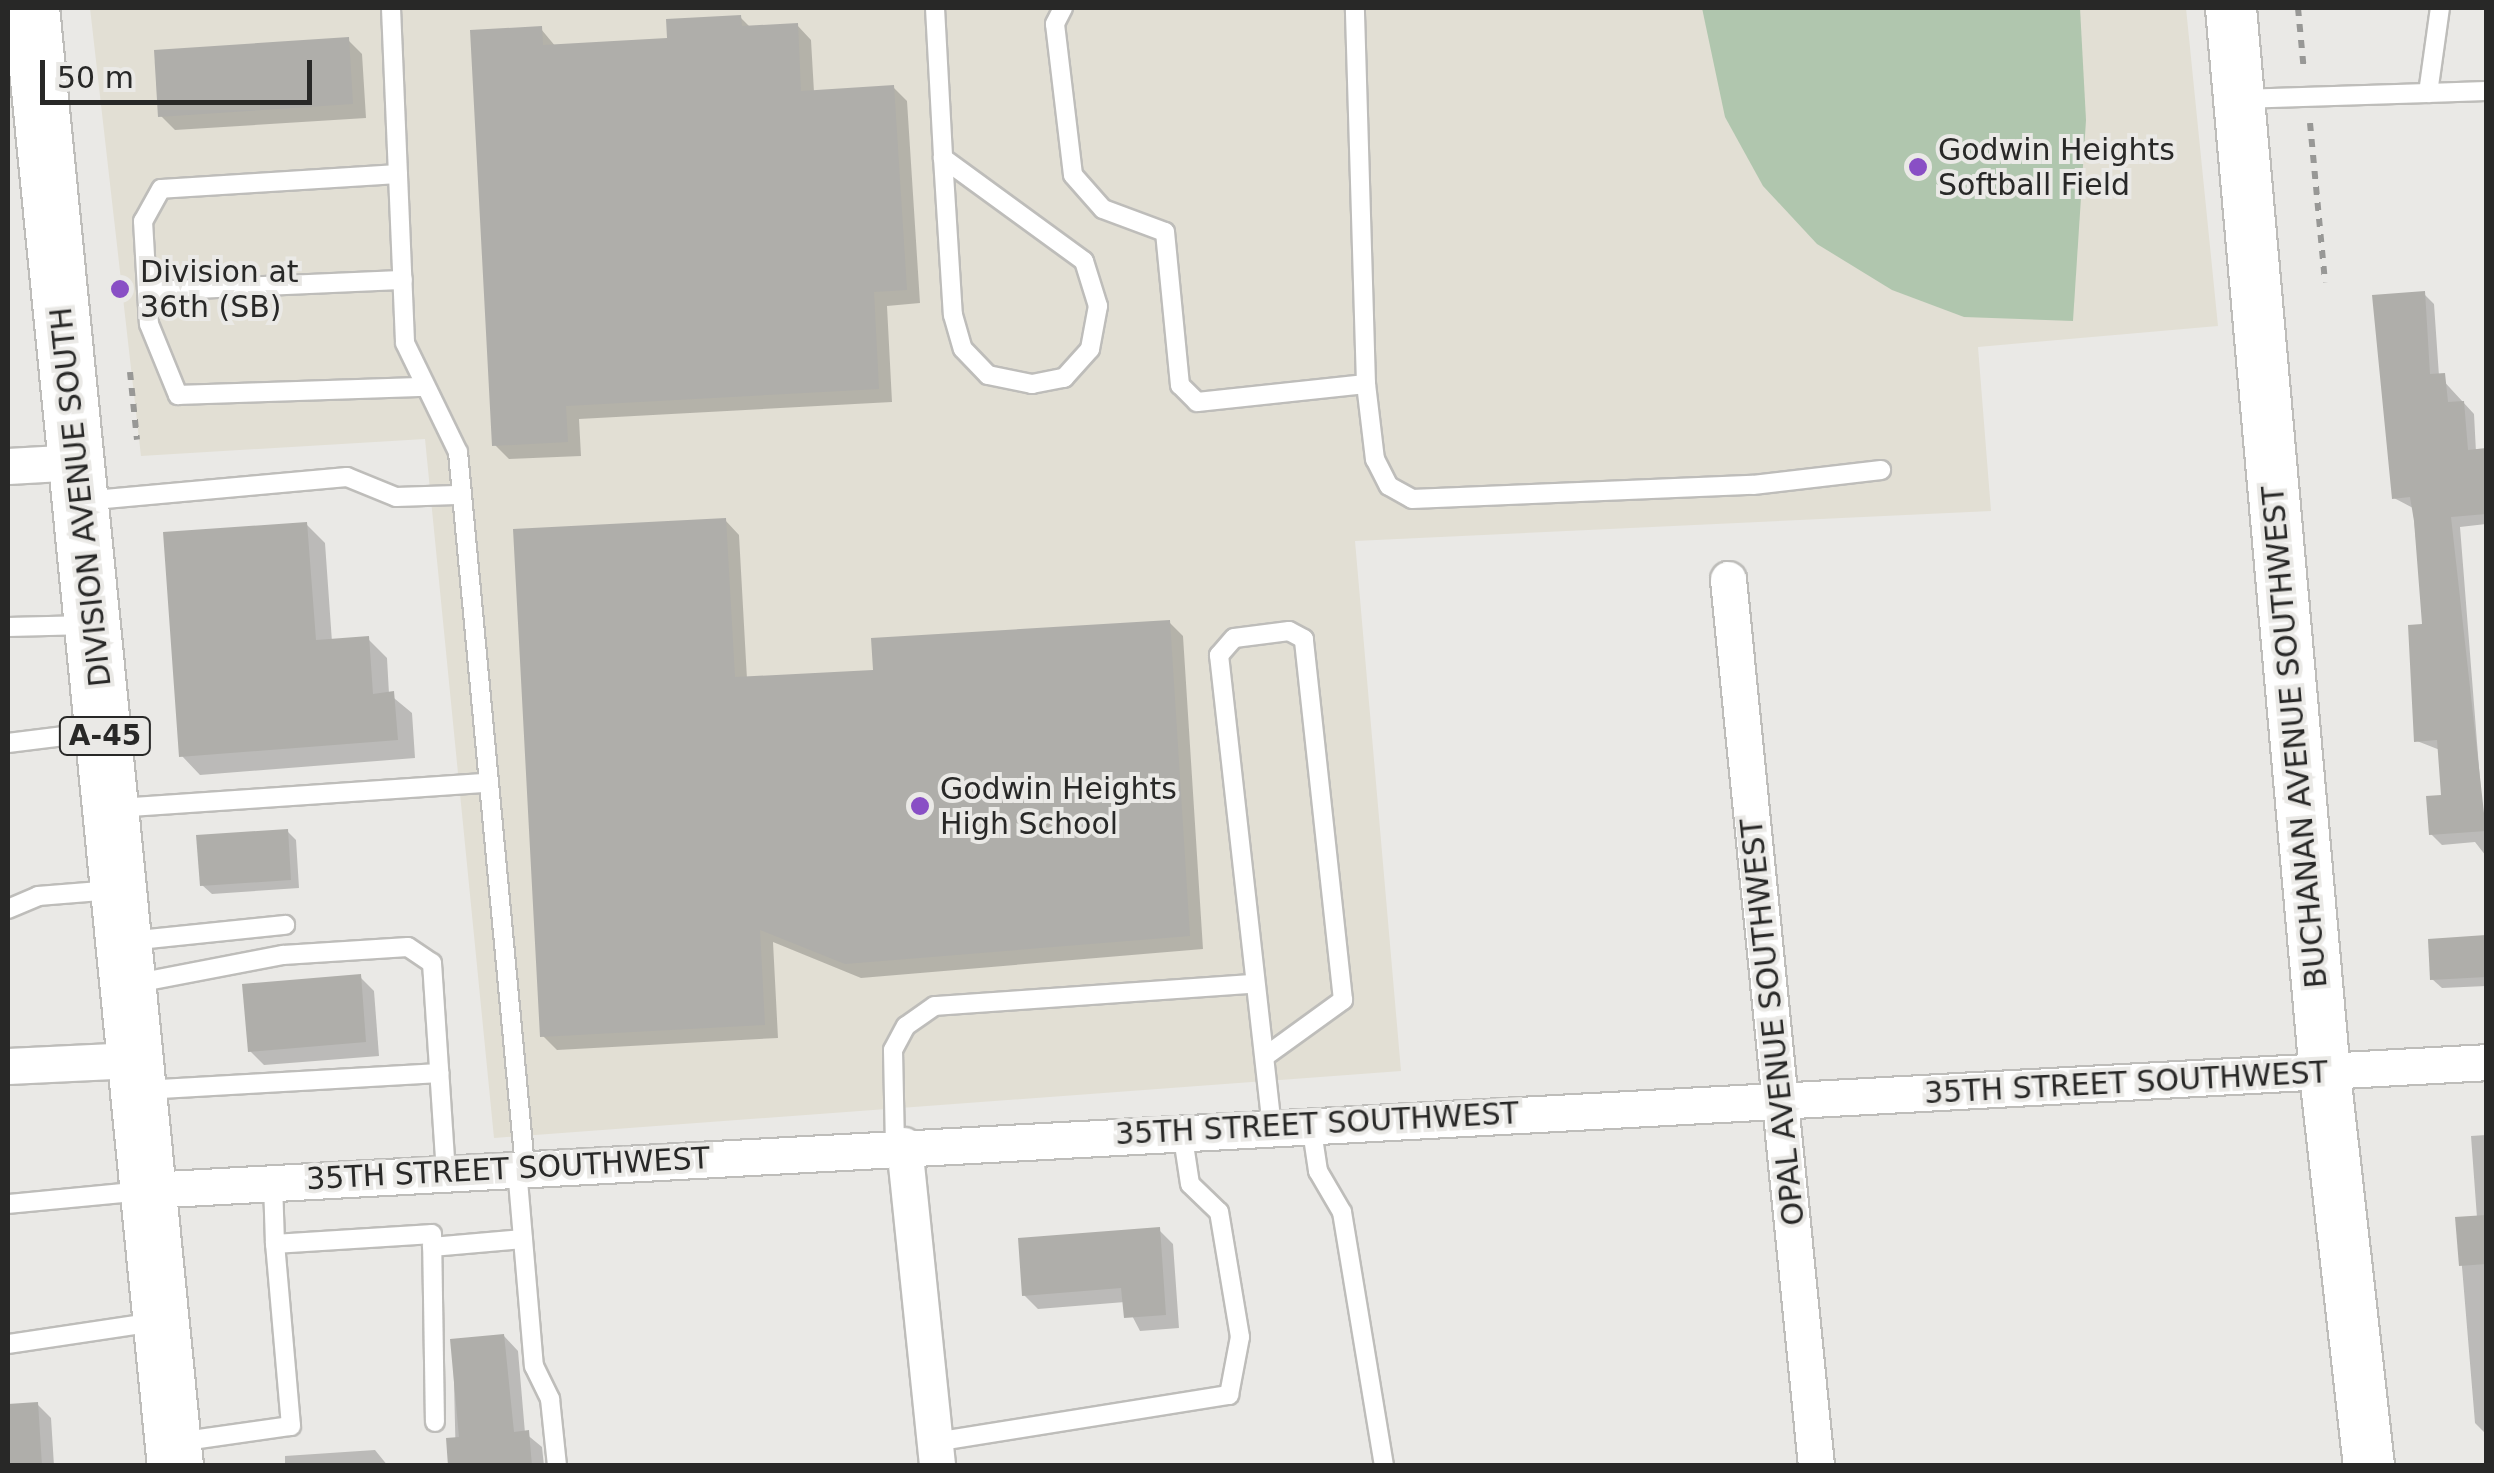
<!DOCTYPE html>
<style>
body{margin:0}
#map{position:relative;width:2494px;height:1473px;overflow:hidden;background:#eae9e6;font-family:"DejaVu Sans",sans-serif}
div>[style]{position:absolute}
.built>*{inset:0;background:#e2dfd4}
.green>*{inset:0;background:#b0c6ae}
.shadow>*{inset:0;background:#0003}
.building>*{inset:0;background:#afaeaa}
.path>*{height:6px;margin-top:-3px;transform-origin:0;background:repeating-linear-gradient(90deg,#989896 0 8px,transparent 0 16px)}
.roads{filter:drop-shadow(2px 0 #bebdba) drop-shadow(-2px 0 #bebdba) drop-shadow(0 2px #bebdba) drop-shadow(0 -2px #bebdba)}
.lane>*{height:18px;margin:-9px;padding:0 9px;transform-origin:9px;border-radius:9px;background:#fff}
.street>*{height:35px;margin:-17.5px;padding:0 17.5px;transform-origin:17.5px;border-radius:17.5px;background:#fff}
.secondary>*{height:50px;margin:-25px;padding:0 25px;transform-origin:25px;border-radius:25px;background:#fff}
.primary>*{height:55px;margin:-27.5px;padding:0 27.5px;transform-origin:27.5px;border-radius:27.5px;background:#fff}
.dots>*{width:28px;height:28px;translate:-50% -50%;box-sizing:border-box;border:5px solid #eae9e6;border-radius:50%}
span{translate:-50% -50%;white-space:nowrap;text-align:center;line-height:1.15;-webkit-text-stroke:8px #eae9e6;paint-order:stroke}
.shield-label span{padding:2px 8px;background:#eae9e6;border:2px solid;border-radius:8px;-webkit-text-stroke-width:0}
.shield-label{font-size:28px;color:#282827;font-weight:700}
.poi-label{font-size:30px;color:#282827}
.left{translate:0 -50%;text-align:left}
.street-label{font-size:30px;color:#282827}
.frame{position:absolute;inset:0;border:10px solid #282827;pointer-events:none}
.scale{position:absolute;left:40px;top:60px;width:272px;height:45px;box-sizing:border-box;border:5px solid #282827;border-top:0;padding-left:12px;font-size:30px;line-height:35px;white-space:nowrap;color:#282827;-webkit-text-stroke:8px #eae9e6;paint-order:stroke}
</style>
<div id="map">
<div class="built">
<i style="clip-path:polygon(90px 8px,2186px 8px,2218px 326px,1978px 347px,1991px 511px,1355px 541px,1401px 1071px,494px 1138px,425px 439px,141px 456px)"></i>
</div>
<div class="green">
<i style="clip-path:polygon(1702px 8px,2080px 8px,2086px 120px,2073px 321px,1964px 317px,1892px 290px,1817px 244px,1763px 186px,1725px 117px)"></i>
</div>
<div class="shadow">
<i style="clip-path:polygon(740px 17px,751px 28px,797px 25px,811px 40px,814px 92px,893px 87px,907px 101px,920px 303px,887px 306px,892px 402px,579px 419px,581px 456px,509px 459px,495px 445px,541px 29px,556px 47px,670px 40px)"></i>
<i style="clip-path:polygon(348px 40px,362px 54px,366px 118px,175px 130px,161px 116px)"></i>
<i style="clip-path:polygon(2424px 294px,2434px 304px,2439px 376px,2474px 414px,2476px 452px,2486px 453px,2486px 524px,2460px 527px,2486px 856px,2475px 842px,2442px 845px,2431px 834px,2443px 798px,2440px 750px,2417px 741px,2424px 626px,2413px 508px,2394px 498px)"></i>
<i style="clip-path:polygon(725px 520px,739px 535px,747px 679px,876px 672px,1169px 622px,1183px 636px,1203px 949px,861px 978px,773px 942px,778px 1038px,557px 1050px,543px 1036px)"></i>
<i style="clip-path:polygon(306px 524px,325px 543px,332px 642px,368px 639px,387px 658px,389px 694px,412px 713px,415px 758px,200px 775px,182px 756px)"></i>
<i style="clip-path:polygon(287px 831px,296px 840px,299px 888px,212px 894px,202px 885px)"></i>
<i style="clip-path:polygon(2486px 938px,2486px 986px,2442px 988px,2432px 979px,2430px 941px)"></i>
<i style="clip-path:polygon(360px 977px,374px 991px,379px 1056px,264px 1065px,250px 1051px)"></i>
<i style="clip-path:polygon(2486px 1135px,2486px 1432px,2484px 1432px,2475px 1423px,2458px 1219px,2477px 1218px,2471px 1136px)"></i>
<i style="clip-path:polygon(1159px 1230px,1173px 1244px,1179px 1328px,1140px 1331px,1125px 1302px,1038px 1309px,1024px 1295px)"></i>
<i style="clip-path:polygon(504px 1336px,518px 1351px,525px 1433px,542px 1447px,544px 1466px,456px 1466px,453px 1341px)"></i>
<i style="clip-path:polygon(37px 1404px,51px 1418px,54px 1466px,8px 1466px,8px 1406px)"></i>
<i style="clip-path:polygon(375px 1450px,388px 1466px,285px 1466px,285px 1456px)"></i>
</div>
<div class="building">
<i style="clip-path:polygon(741px 15px,742px 26px,798px 23px,801px 91px,894px 85px,907px 290px,874px 292px,879px 389px,566px 406px,568px 442px,492px 446px,470px 30px,542px 26px,543px 45px,667px 38px,666px 19px)"></i>
<i style="clip-path:polygon(349px 37px,353px 104px,158px 117px,154px 50px)"></i>
<i style="clip-path:polygon(2425px 291px,2430px 374px,2445px 373px,2448px 402px,2464px 401px,2468px 450px,2486px 448px,2486px 514px,2451px 517px,2486px 831px,2429px 835px,2426px 796px,2441px 795px,2437px 740px,2414px 742px,2408px 625px,2422px 624px,2414px 521px,2410px 497px,2392px 499px,2372px 295px)"></i>
<i style="clip-path:polygon(726px 518px,735px 677px,873px 670px,871px 638px,1170px 620px,1190px 936px,845px 964px,760px 930px,765px 1025px,540px 1037px,513px 529px)"></i>
<i style="clip-path:polygon(307px 522px,316px 640px,369px 636px,373px 694px,394px 691px,398px 740px,179px 757px,163px 532px)"></i>
<i style="clip-path:polygon(288px 829px,291px 880px,200px 886px,196px 835px)"></i>
<i style="clip-path:polygon(2486px 935px,2486px 977px,2430px 980px,2428px 939px)"></i>
<i style="clip-path:polygon(361px 974px,366px 1042px,248px 1052px,242px 984px)"></i>
<i style="clip-path:polygon(2486px 1215px,2486px 1264px,2459px 1266px,2455px 1217px)"></i>
<i style="clip-path:polygon(1160px 1227px,1166px 1315px,1124px 1318px,1121px 1288px,1022px 1296px,1018px 1238px)"></i>
<i style="clip-path:polygon(504px 1334px,514px 1432px,529px 1430px,532px 1466px,448px 1466px,446px 1438px,459px 1437px,450px 1339px)"></i>
<i style="clip-path:polygon(38px 1402px,42px 1466px,8px 1466px,8px 1404px)"></i>
</div>
<div class="path">
<i style="left:2298px;top:8px;width:63px;rotate:84.6deg"></i>
<i style="left:2310px;top:123px;width:160px;rotate:84.6deg"></i>
<i style="left:130px;top:372px;width:68px;rotate:84.1deg"></i>
</div>
<div class="roads">
<div class="lane">
<i style="left:391px;top:8px;width:335px;rotate:87.6deg"></i>
<i style="left:405px;top:343px;width:121px;rotate:64.1deg"></i>
<i style="left:458px;top:452px;width:719px;rotate:84.65deg"></i>
<i style="left:935px;top:8px;width:150px;rotate:86.9deg"></i>
<i style="left:943px;top:158px;width:157px;rotate:86.4deg"></i>
<i style="left:953px;top:315px;width:35px;rotate:74deg"></i>
<i style="left:963px;top:349px;width:36px;rotate:46deg"></i>
<i style="left:988px;top:375px;width:45px;rotate:11.6deg"></i>
<i style="left:1032px;top:384px;width:33px;rotate:-11deg"></i>
<i style="left:1064px;top:378px;width:39px;rotate:-48deg"></i>
<i style="left:1090px;top:349px;width:44px;rotate:-79.5deg"></i>
<i style="left:1098px;top:306px;width:47px;rotate:-107.3deg"></i>
<i style="left:1084px;top:261px;width:175px;rotate:-143.9deg"></i>
<i style="left:1063px;top:8px;width:18px;rotate:117deg"></i>
<i style="left:1055px;top:24px;width:152px;rotate:83.2deg"></i>
<i style="left:1073px;top:175px;width:45px;rotate:48.6deg"></i>
<i style="left:1103px;top:209px;width:66px;rotate:20.4deg"></i>
<i style="left:1165px;top:232px;width:154px;rotate:84.4deg"></i>
<i style="left:1180px;top:385px;width:24px;rotate:45deg"></i>
<i style="left:1197px;top:402px;width:170px;rotate:-6.1deg"></i>
<i style="left:1366px;top:384px;width:376px;rotate:-91.7deg"></i>
<i style="left:2428px;top:93px;width:58px;rotate:-2deg"></i>
<i style="left:2240px;top:99px;width:188px;rotate:-1.8deg"></i>
<i style="left:2428px;top:93px;width:86px;rotate:-82deg"></i>
<i style="left:398px;top:174px;width:237px;rotate:176.4deg"></i>
<i style="left:161px;top:189px;width:37px;rotate:119deg"></i>
<i style="left:143px;top:221px;width:103px;rotate:86.7deg"></i>
<i style="left:149px;top:324px;width:77px;rotate:67.8deg"></i>
<i style="left:178px;top:395px;width:247px;rotate:-1.9deg"></i>
<i style="left:147px;top:291px;width:256px;rotate:-2.5deg"></i>
<i style="left:1366px;top:384px;width:76px;rotate:83.2deg"></i>
<i style="left:1375px;top:459px;width:30px;rotate:63deg"></i>
<i style="left:1389px;top:486px;width:26px;rotate:29deg"></i>
<i style="left:1412px;top:499px;width:341px;rotate:-2.4deg"></i>
<i style="left:1753px;top:485px;width:129px;rotate:-6.7deg"></i>
<i style="left:83px;top:501px;width:265px;rotate:-5.2deg"></i>
<i style="left:347px;top:477px;width:53px;rotate:22.2deg"></i>
<i style="left:396px;top:497px;width:60px;rotate:-1.9deg"></i>
<i style="left:8px;top:627px;width:81px;rotate:-1.4deg"></i>
<i style="left:8px;top:743px;width:89px;rotate:-7.1deg"></i>
<i style="left:117px;top:808px;width:369px;rotate:-3.9deg"></i>
<i style="left:8px;top:909px;width:33px;rotate:-23deg"></i>
<i style="left:38px;top:896px;width:75px;rotate:-4.6deg"></i>
<i style="left:129px;top:941px;width:157px;rotate:-5.9deg"></i>
<i style="left:132px;top:984px;width:154px;rotate:-10.9deg"></i>
<i style="left:283px;top:955px;width:125px;rotate:-3.7deg"></i>
<i style="left:408px;top:947px;width:29px;rotate:34deg"></i>
<i style="left:432px;top:963px;width:210px;rotate:86.2deg"></i>
<i style="left:1267px;top:1055px;width:94px;rotate:-35.9deg"></i>
<i style="left:1343px;top:1000px;width:363px;rotate:-96.2deg"></i>
<i style="left:1304px;top:639px;width:17px;rotate:-152deg"></i>
<i style="left:1289px;top:631px;width:55px;rotate:172.7deg"></i>
<i style="left:1234px;top:638px;width:23px;rotate:131deg"></i>
<i style="left:1219px;top:655px;width:474px;rotate:83.6deg"></i>
<i style="left:143px;top:1090px;width:297px;rotate:-3.3deg"></i>
<i style="left:1311px;top:1124px;width:48px;rotate:81.5deg"></i>
<i style="left:1318px;top:1171px;width:48px;rotate:59.7deg"></i>
<i style="left:1342px;top:1212px;width:257px;rotate:80.6deg"></i>
<i style="left:895px;top:1146px;width:96px;rotate:-91.2deg"></i>
<i style="left:893px;top:1050px;width:27px;rotate:-62deg"></i>
<i style="left:906px;top:1026px;width:35px;rotate:-35deg"></i>
<i style="left:935px;top:1006px;width:319px;rotate:-4deg"></i>
<i style="left:517px;top:1169px;width:198px;rotate:85.1deg"></i>
<i style="left:534px;top:1366px;width:37px;rotate:64deg"></i>
<i style="left:550px;top:1399px;width:67px;rotate:84deg"></i>
<i style="left:273px;top:1183px;width:61px;rotate:88.1deg"></i>
<i style="left:8px;top:1204px;width:135px;rotate:-5.5deg"></i>
<i style="left:432px;top:1247px;width:91px;rotate:-5deg"></i>
<i style="left:8px;top:1344px;width:149px;rotate:-8.5deg"></i>
<i style="left:178px;top:1442px;width:114px;rotate:-8.1deg"></i>
<i style="left:291px;top:1426px;width:183px;rotate:-95deg"></i>
<i style="left:275px;top:1244px;width:157px;rotate:-3.6deg"></i>
<i style="left:432px;top:1234px;width:188px;rotate:89.1deg"></i>
<i style="left:935px;top:1442px;width:298px;rotate:-9.1deg"></i>
<i style="left:1229px;top:1395px;width:59px;rotate:-79.3deg"></i>
<i style="left:1240px;top:1337px;width:127px;rotate:-99.5deg"></i>
<i style="left:1219px;top:1212px;width:40px;rotate:-136deg"></i>
<i style="left:1190px;top:1184px;width:54px;rotate:-98.6deg"></i>
</div>
<div class="street">
<i style="left:8px;top:466px;width:71px;rotate:-3.2deg"></i>
<i style="left:1728px;top:579px;width:891px;rotate:84.33deg"></i>
<i style="left:8px;top:1066px;width:126px;rotate:-2.7deg"></i>
<i style="left:904px;top:1145px;width:323px;rotate:84.1deg"></i>
<i style="left:148px;top:1190px;width:2342px;rotate:-3.13deg"></i>
</div>
<div class="secondary">
<i style="left:2231px;top:8px;width:1070px;rotate:84.96deg"></i>
<i style="left:2325px;top:1074px;width:394px;rotate:83.6deg"></i>
</div>
<div class="primary">
<i style="left:31px;top:8px;width:1465px;rotate:84.36deg"></i>
</div>
</div>
<div class="dots">
<i style="left:1918px;top:167px;background:#894fc5"></i>
<i style="left:120px;top:289px;background:#894fc5"></i>
<i style="left:920px;top:806px;background:#894fc5"></i>
</div>
<div class="shield-label">
<span style="left:105px;top:736px">A-45</span>
</div>
<div class="poi-label">
<span class="left" style="left:1938px;top:167px">Godwin Heights<br>Softball Field</span>
<span class="left" style="left:140px;top:289px">Division at<br>36th (SB)</span>
<span class="left" style="left:940px;top:806px">Godwin Heights<br>High School</span>
</div>
<div class="street-label">
<span style="left:81px;top:497px;rotate:-96deg">DIVISION AVENUE SOUTH</span>
<span style="left:2295px;top:737px;rotate:-95deg">BUCHANAN AVENUE SOUTHWEST</span>
<span style="left:1773px;top:1022px;rotate:-96deg">OPAL AVENUE SOUTHWEST</span>
<span style="left:2126px;top:1083px;rotate:-3deg">35TH STREET SOUTHWEST</span>
<span style="left:1317px;top:1124px;rotate:-3deg">35TH STREET SOUTHWEST</span>
<span style="left:508px;top:1169px;rotate:-3deg">35TH STREET SOUTHWEST</span>
</div>
<div class="frame"></div>
<div class="scale">50 m</div>
</div>
